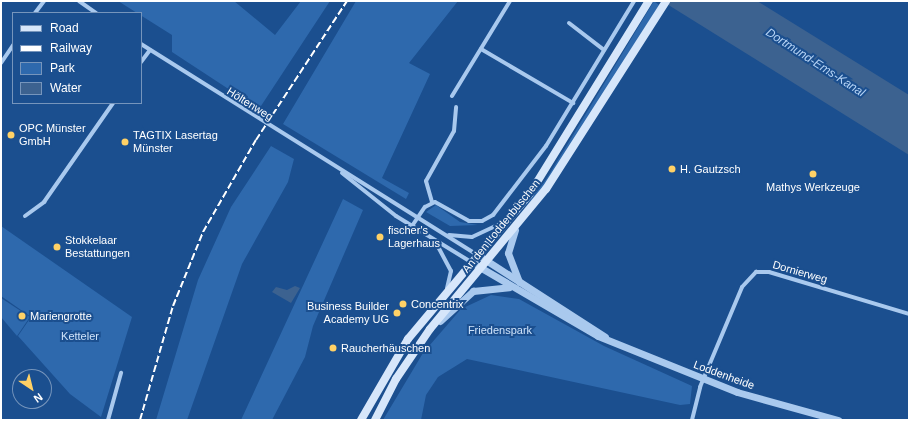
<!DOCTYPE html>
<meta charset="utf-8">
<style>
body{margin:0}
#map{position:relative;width:910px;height:421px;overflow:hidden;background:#1b4f8f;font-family:Helvetica,sans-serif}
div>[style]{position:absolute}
.green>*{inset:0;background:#2e69ad}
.water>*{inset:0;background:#3c6290}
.minor>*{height:4px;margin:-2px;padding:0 2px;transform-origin:2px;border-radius:2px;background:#a9c9ee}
.tertiary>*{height:7px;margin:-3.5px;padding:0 3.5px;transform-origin:3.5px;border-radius:3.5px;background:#a9c9ee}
.secondary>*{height:8px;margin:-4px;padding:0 4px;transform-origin:4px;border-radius:4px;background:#d6e6fa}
.rail>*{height:2px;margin-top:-1px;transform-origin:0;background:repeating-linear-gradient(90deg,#fff 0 7px,transparent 0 10px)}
.dots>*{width:11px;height:11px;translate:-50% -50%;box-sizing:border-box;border:2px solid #1b4f8f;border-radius:50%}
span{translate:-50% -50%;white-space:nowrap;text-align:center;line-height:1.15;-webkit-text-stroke:4px #1b4f8f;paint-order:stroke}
.street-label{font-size:11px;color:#fff}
.poi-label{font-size:11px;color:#fff}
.left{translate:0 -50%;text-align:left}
.right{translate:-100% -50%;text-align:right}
.park-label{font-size:11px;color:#cfe3fa}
.water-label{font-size:12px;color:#b5d3f5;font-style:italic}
.frame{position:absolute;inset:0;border:2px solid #fff;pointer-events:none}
.legend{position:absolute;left:12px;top:12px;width:130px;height:92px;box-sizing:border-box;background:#1b4f8f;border:1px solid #7695bc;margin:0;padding:5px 7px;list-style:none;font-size:12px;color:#fff}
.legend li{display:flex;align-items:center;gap:8px;height:20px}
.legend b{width:20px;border:1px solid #7695bc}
.north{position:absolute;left:12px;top:369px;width:40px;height:40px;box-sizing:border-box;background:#1b4f8f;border:1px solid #7695bc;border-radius:50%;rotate:145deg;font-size:11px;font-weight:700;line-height:16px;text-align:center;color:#fff}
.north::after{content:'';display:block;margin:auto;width:14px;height:18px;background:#ffd166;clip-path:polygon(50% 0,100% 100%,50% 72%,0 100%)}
</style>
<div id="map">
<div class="green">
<i style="clip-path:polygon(118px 1px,234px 1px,275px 35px,301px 1px,330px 1px,259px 109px,172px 52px,172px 35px)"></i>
<i style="clip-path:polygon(356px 1px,458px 1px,409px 63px,430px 74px,382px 178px,409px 193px,406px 199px,283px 124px)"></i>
<i style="clip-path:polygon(654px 1px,659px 5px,563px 158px,546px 184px,512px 225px,547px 178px)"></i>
<i style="clip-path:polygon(271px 146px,294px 159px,288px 182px,242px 264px,187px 420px,156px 420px,198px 280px,231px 207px)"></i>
<i style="clip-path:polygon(343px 199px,363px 210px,313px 326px,305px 357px,272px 420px,241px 420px)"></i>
<i style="clip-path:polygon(436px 205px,460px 222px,478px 225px,450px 226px,426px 212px)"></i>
<i style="clip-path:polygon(1px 226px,132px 317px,101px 417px,70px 394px,18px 336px,31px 317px,1px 296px)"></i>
<i style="clip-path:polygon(491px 295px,519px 299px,604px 346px,692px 386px,690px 404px,680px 405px,467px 359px,438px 377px,426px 395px,421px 420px,383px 420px,423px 353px,461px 309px)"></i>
<i style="clip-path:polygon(1px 298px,30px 317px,17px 336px,1px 317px)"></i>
</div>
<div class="water">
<i style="clip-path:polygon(662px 1px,757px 1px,909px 95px,909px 155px)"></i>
<i style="clip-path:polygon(295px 286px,300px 288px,291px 303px,272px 292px,276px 287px,287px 290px)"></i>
</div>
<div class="minor">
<i style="left:79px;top:1px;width:21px;rotate:35deg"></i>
<i style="left:35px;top:13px;width:15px;rotate:-53deg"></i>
<i style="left:569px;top:23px;width:44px;rotate:37.6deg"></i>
<i style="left:141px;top:44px;width:398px;rotate:32.1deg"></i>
<i style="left:481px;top:49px;width:107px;rotate:30.4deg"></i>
<i style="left:141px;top:62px;width:15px;rotate:-53deg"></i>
<i style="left:1px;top:63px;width:22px;rotate:-56deg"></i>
<i style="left:452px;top:96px;width:111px;rotate:-58.6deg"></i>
<i style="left:342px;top:173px;width:69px;rotate:38.5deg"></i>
<i style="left:396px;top:216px;width:88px;rotate:31.5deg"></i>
<i style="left:432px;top:202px;width:22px;rotate:-106deg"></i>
<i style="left:426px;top:181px;width:57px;rotate:-60.8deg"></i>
<i style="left:454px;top:131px;width:24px;rotate:-85deg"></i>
<i style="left:25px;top:216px;width:24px;rotate:-36deg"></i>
<i style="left:44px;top:202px;width:121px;rotate:-55.1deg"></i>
<i style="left:412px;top:226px;width:23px;rotate:-56deg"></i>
<i style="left:425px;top:207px;width:11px;rotate:-27deg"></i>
<i style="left:435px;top:202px;width:39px;rotate:29deg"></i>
<i style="left:469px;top:221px;width:13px"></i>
<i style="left:482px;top:221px;width:13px;rotate:-29deg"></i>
<i style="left:493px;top:215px;width:87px;rotate:-52.5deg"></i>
<i style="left:546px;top:146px;width:170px;rotate:-58.7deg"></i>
<i style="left:449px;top:235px;width:23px;rotate:5deg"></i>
<i style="left:472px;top:237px;width:33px;rotate:-25deg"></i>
<i style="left:435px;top:241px;width:34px;rotate:62deg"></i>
<i style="left:451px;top:271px;width:18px;rotate:103deg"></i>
<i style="left:108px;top:420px;width:49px;rotate:-74.5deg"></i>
<i style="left:692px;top:420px;width:34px;rotate:-76deg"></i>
<i style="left:700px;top:387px;width:108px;rotate:-67.2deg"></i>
<i style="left:742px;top:287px;width:21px;rotate:-47deg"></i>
<i style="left:756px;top:272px;width:13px"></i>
<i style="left:769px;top:272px;width:146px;rotate:16.7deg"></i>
</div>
<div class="tertiary">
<i style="left:515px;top:230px;width:24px;rotate:107deg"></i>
<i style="left:508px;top:253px;width:31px;rotate:69deg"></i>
<i style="left:478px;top:255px;width:151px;rotate:32.8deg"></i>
<i style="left:471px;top:262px;width:147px;rotate:30.2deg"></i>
<i style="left:598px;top:336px;width:150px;rotate:21.9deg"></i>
<i style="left:737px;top:392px;width:105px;rotate:15.5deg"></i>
<i style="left:440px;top:321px;width:45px;rotate:-42.3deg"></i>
<i style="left:473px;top:291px;width:36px;rotate:-6deg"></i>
</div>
<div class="secondary">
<i style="left:361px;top:420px;width:94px;rotate:-59.9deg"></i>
<i style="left:408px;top:339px;width:188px;rotate:-50deg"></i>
<i style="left:529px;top:195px;width:228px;rotate:-58.3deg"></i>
<i style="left:375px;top:420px;width:46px;rotate:-62.9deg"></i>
<i style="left:396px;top:379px;width:60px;rotate:-55.8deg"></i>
<i style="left:430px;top:329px;width:182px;rotate:-50.4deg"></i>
<i style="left:546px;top:189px;width:223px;rotate:-57.4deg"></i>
</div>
<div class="rail">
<i style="left:140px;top:420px;width:119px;rotate:-73.9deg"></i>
<i style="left:173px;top:306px;width:80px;rotate:-67.9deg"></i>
<i style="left:203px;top:232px;width:106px;rotate:-60.1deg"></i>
<i style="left:256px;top:140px;width:166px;rotate:-56.8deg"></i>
</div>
<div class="dots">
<i style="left:11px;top:135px;background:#ffd166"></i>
<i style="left:125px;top:142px;background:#ffd166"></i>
<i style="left:672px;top:169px;background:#ffd166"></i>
<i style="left:813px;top:174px;background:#ffd166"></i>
<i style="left:380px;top:237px;background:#ffd166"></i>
<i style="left:57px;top:247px;background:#ffd166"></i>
<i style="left:403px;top:304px;background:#ffd166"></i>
<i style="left:397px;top:313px;background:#ffd166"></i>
<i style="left:22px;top:316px;background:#ffd166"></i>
<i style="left:333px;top:348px;background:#ffd166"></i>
</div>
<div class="street-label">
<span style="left:250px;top:104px;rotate:32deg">Höltenweg</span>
<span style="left:501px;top:226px;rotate:-51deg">An den Loddenbüschen</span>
<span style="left:800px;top:272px;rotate:16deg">Dornierweg</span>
<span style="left:724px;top:375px;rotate:20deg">Loddenheide</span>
</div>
<div class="poi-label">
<span class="left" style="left:19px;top:135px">OPC Münster<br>GmbH</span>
<span class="left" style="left:133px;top:142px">TAGTIX Lasertag<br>Münster</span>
<span class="left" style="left:680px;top:169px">H. Gautzsch</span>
<span style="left:813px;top:187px">Mathys Werkzeuge</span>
<span class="left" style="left:388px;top:237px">fischer's<br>Lagerhaus</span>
<span class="left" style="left:65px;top:247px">Stokkelaar<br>Bestattungen</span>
<span class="left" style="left:411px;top:304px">Concentrix</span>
<span class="right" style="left:389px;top:313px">Business Builder<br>Academy UG</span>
<span class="left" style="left:30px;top:316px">Mariengrotte</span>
<span class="left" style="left:341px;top:348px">Raucherhäuschen</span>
</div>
<div class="park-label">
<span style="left:500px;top:330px">Friedenspark</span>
<span style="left:80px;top:336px">Ketteler</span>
</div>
<div class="water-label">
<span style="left:815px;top:63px;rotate:33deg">Dortmund-Ems-Kanal</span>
</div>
<div class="frame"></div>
<ul class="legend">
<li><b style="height:5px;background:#d6e6fa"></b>Road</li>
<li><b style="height:5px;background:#fff"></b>Railway</li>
<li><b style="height:11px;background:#2e69ad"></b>Park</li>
<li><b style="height:11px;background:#3c6290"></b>Water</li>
</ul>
<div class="north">N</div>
</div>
